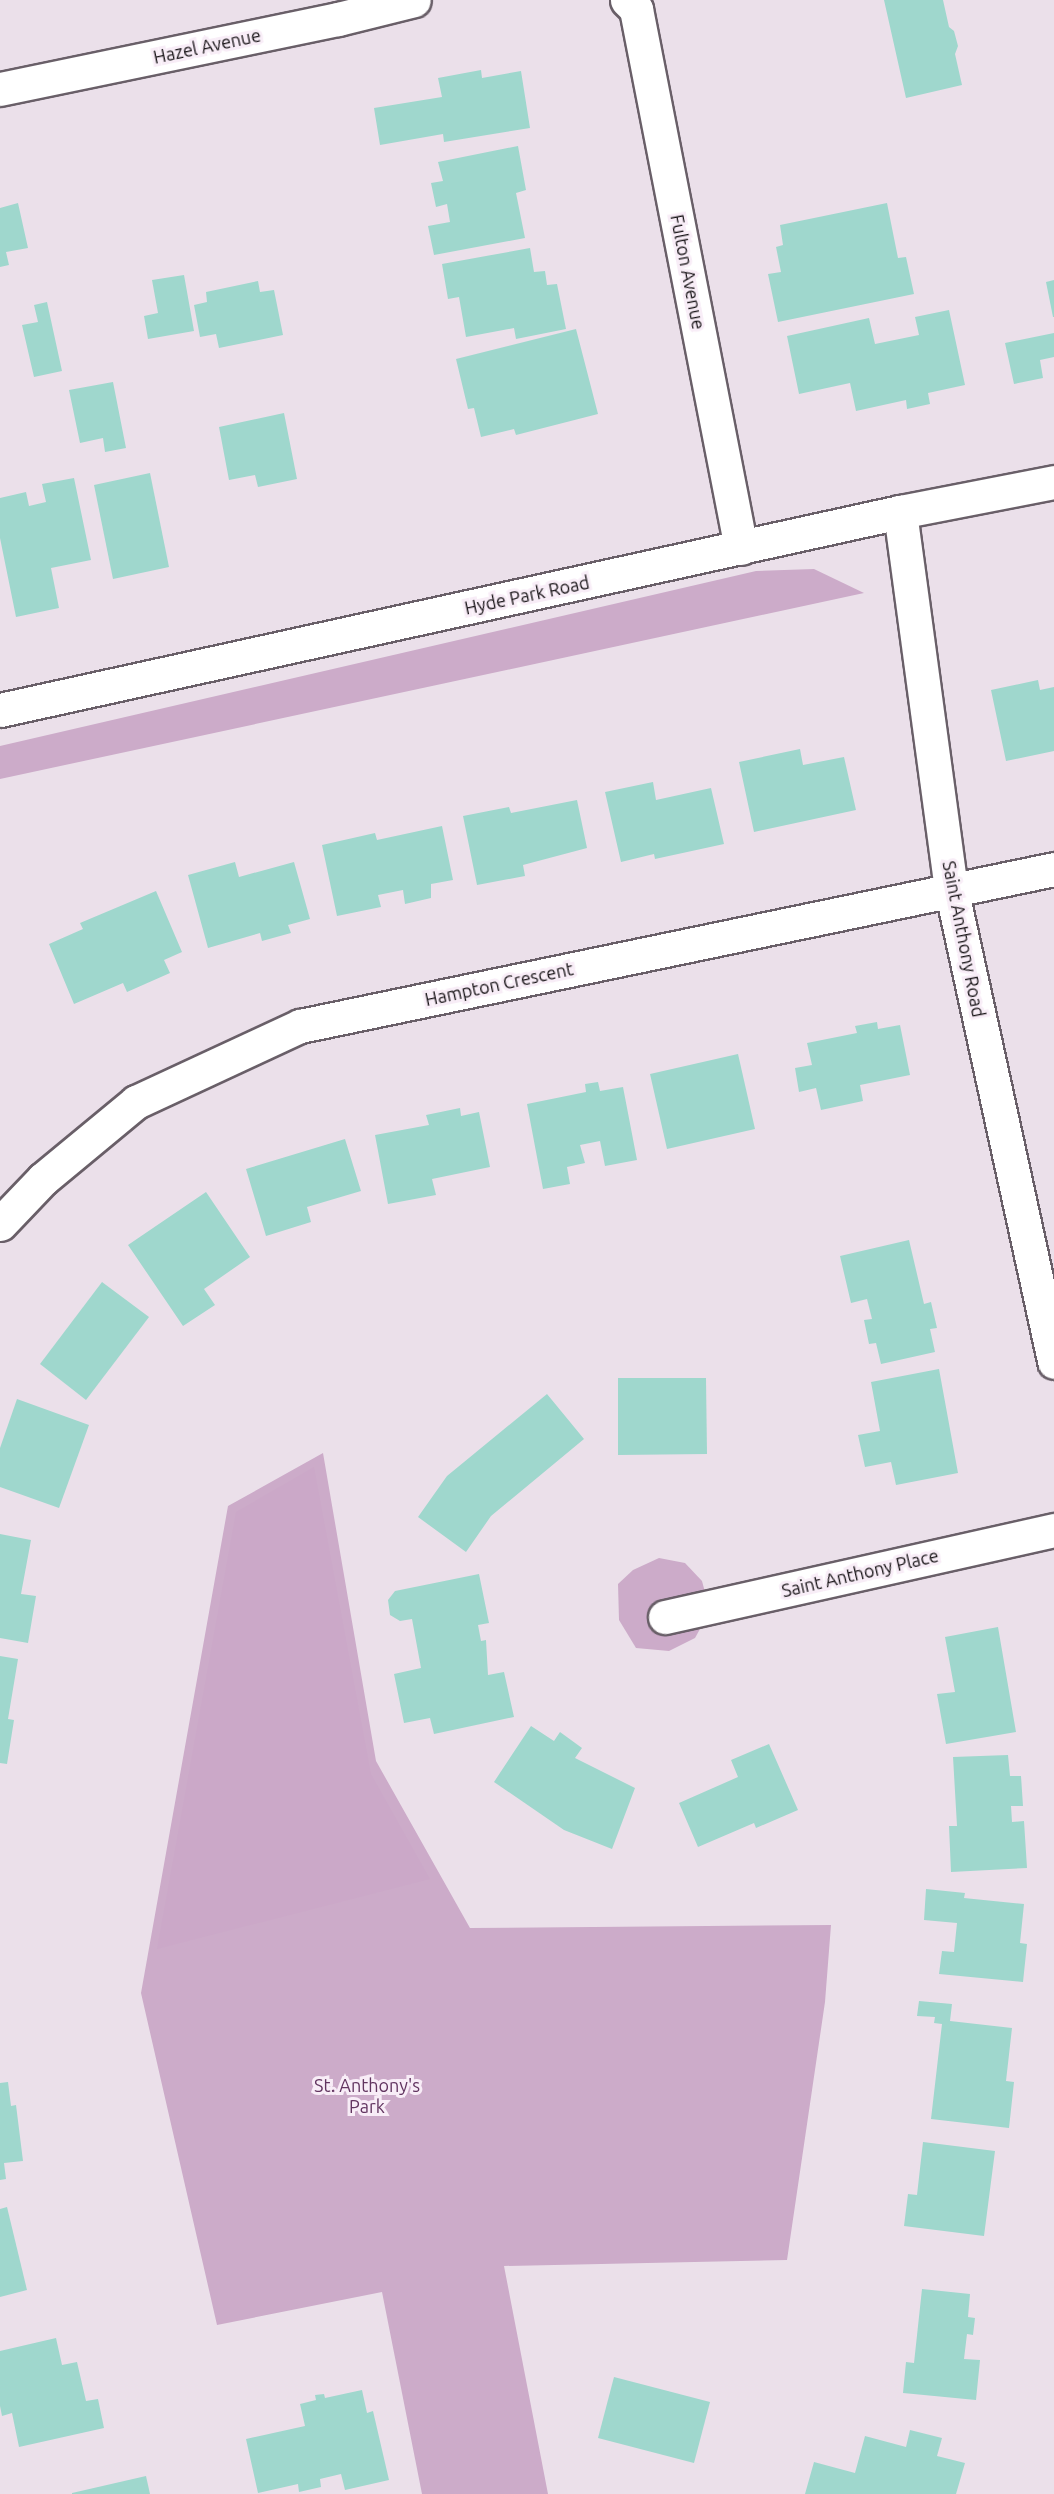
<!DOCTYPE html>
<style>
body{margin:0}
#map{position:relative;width:1054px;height:2494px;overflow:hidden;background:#ebe0ea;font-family:Ubuntu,sans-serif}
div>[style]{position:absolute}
.green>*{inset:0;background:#ccabc9}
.forest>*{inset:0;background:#cba8c8}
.building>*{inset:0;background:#9fd7cd}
.roads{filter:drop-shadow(2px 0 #695f68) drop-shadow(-2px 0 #695f68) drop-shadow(0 2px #695f68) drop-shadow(0 -2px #695f68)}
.minor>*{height:33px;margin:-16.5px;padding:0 16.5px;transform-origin:16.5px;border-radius:16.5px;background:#fff}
span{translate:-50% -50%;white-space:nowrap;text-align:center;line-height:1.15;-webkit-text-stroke:6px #f8edf7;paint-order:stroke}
.street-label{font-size:18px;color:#171316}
.park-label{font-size:18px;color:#623560}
</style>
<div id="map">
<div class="green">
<i style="clip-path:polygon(814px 569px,864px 593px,0 779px,0 746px,756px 571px)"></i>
<i style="clip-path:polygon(323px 1453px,376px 1761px,470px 1928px,831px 1925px,825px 2002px,787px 2260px,504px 2266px,548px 2494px,422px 2494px,382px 2292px,217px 2325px,141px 1993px,228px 1506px)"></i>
<i style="clip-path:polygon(659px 1558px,685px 1563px,702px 1581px,710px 1611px,695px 1638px,669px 1651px,636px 1648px,619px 1620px,618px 1584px,633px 1570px)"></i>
</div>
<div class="forest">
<i style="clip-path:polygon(314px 1467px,371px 1774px,430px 1879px,157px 1949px,236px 1512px)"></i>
</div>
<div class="building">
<i style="clip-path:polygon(884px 0,943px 0,949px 27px,954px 31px,958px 46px,955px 54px,962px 85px,906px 98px)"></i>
<i style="clip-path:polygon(481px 70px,482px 78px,521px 71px,530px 128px,444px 142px,443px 134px,380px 145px,374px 108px,442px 97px,438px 78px)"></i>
<i style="clip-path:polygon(518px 146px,526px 190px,516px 193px,525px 238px,434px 255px,428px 226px,450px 222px,447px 204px,436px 207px,431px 183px,443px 181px,438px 162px)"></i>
<i style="clip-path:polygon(18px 203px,28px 248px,6px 252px,9px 265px,0 267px,0 208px)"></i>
<i style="clip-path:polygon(887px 203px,898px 258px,906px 257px,914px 294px,778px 322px,768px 274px,781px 272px,776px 247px,783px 245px,780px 225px)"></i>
<i style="clip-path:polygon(530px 248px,534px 272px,545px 271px,547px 285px,557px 284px,566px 329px,516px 339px,514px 328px,466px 337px,459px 297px,448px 299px,442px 264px)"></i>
<i style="clip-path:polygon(184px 275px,194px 331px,148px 339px,144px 316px,158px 313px,152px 280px)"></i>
<i style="clip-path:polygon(1054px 280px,1054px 317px,1053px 317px,1046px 282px)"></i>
<i style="clip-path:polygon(258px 281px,260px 292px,274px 290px,283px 335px,219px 348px,216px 334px,200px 337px,194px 305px,207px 302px,206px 292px)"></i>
<i style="clip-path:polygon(47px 302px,62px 371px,34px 377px,22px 325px,38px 322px,34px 305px)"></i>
<i style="clip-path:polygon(949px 310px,965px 385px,928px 393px,930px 404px,907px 409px,906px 400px,856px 411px,850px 383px,799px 394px,787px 336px,869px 318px,875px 344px,919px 335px,915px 317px)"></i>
<i style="clip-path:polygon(576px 329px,598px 414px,516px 435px,514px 429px,481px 437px,474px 408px,468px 409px,456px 359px)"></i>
<i style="clip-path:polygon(1054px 333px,1054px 357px,1040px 360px,1043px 378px,1014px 384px,1005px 343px)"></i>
<i style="clip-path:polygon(113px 382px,126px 448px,105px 452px,103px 438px,80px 443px,69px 390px)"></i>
<i style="clip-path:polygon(284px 413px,297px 479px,258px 487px,255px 475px,229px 480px,219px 427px)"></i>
<i style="clip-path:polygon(150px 473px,169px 567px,113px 579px,94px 485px)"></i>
<i style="clip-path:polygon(74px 478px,91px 560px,51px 568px,59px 608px,16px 617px,0 538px,0 498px,26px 492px,29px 506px,46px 502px,42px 484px)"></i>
<i style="clip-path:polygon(1038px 680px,1040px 690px,1054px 687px,1054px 751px,1006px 761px,991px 690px)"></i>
<i style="clip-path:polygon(800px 749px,803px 765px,844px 757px,856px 810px,754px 832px,739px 762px)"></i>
<i style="clip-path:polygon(653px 782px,656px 800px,711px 788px,724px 844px,655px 859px,654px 854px,621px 862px,605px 792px)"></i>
<i style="clip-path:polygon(577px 800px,587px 848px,523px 865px,525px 876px,477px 885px,463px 816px,509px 807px,511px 813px)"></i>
<i style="clip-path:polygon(442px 826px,453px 880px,431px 884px,431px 898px,405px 904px,403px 890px,378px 895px,381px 907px,337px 916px,322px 845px,375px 833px,377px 840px)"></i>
<i style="clip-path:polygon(235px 862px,239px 877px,294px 862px,310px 919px,288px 925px,291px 933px,262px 941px,260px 933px,208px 948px,188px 875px)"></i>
<i style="clip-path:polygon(156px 891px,182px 952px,164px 960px,170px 973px,127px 992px,123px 983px,74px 1004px,49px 944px,83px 929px,80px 923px)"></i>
<i style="clip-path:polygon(877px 1022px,878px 1029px,900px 1025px,910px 1075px,860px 1085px,863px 1101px,821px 1110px,816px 1088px,799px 1092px,795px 1068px,812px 1065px,807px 1043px,857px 1033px,855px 1026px)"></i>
<i style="clip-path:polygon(738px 1054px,755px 1129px,667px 1149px,650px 1074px)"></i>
<i style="clip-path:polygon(598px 1082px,600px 1091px,623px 1087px,637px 1160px,605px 1166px,600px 1141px,580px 1145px,585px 1163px,567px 1167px,570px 1184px,543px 1189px,527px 1104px,586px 1092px,585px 1084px)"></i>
<i style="clip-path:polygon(460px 1108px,461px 1116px,479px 1112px,490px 1167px,432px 1179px,436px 1195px,388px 1204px,375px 1135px,429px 1125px,426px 1115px)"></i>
<i style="clip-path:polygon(345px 1139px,361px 1191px,307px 1207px,311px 1222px,266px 1236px,246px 1169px)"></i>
<i style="clip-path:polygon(206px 1192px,250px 1257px,204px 1289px,215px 1305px,183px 1326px,128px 1245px)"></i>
<i style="clip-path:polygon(909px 1240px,924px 1304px,931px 1302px,937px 1328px,930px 1329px,935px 1352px,881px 1364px,876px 1343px,869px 1344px,864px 1320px,872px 1319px,867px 1299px,851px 1303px,840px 1256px)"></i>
<i style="clip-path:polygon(102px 1282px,149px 1317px,86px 1400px,40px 1364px)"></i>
<i style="clip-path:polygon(939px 1369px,958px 1473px,896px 1485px,891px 1462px,865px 1467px,858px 1435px,880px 1431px,871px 1382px)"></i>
<i style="clip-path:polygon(618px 1378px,706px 1378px,707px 1454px,618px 1455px)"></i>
<i style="clip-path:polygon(547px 1394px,584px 1439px,491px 1516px,466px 1552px,418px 1517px,447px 1476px)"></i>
<i style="clip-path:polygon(17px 1399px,89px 1425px,59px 1508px,0 1487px,0 1448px)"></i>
<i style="clip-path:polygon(0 1534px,31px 1540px,21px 1594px,36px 1596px,28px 1643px,0 1638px)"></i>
<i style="clip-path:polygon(479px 1574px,489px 1623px,478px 1625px,481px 1641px,486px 1640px,488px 1675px,504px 1672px,514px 1717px,434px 1734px,430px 1718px,404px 1723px,394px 1674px,421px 1668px,412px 1619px,400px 1621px,390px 1615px,388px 1600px,395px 1591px)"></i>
<i style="clip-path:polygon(998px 1627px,1016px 1732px,946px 1744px,937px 1694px,955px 1692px,945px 1637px)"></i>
<i style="clip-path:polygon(0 1656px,18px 1659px,8px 1719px,14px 1720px,7px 1764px,0 1763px)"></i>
<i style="clip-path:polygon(531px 1726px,554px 1741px,560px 1732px,582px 1748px,575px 1758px,635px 1788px,612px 1849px,564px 1830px,494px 1782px)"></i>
<i style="clip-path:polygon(769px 1744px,798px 1810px,756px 1828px,754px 1823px,698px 1847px,679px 1803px,738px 1777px,731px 1760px)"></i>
<i style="clip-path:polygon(1008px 1755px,1010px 1776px,1021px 1776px,1023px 1806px,1011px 1806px,1012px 1822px,1024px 1821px,1027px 1868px,951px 1872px,949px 1826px,957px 1826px,953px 1757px)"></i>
<i style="clip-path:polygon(926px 1889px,965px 1893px,964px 1898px,1024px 1904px,1020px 1943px,1027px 1944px,1023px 1982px,939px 1974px,942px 1951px,954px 1952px,957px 1923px,924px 1920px)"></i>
<i style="clip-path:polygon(919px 2001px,952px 2004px,950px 2021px,1012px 2028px,1006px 2081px,1014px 2082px,1009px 2128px,931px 2119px,942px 2024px,934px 2023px,935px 2017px,917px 2016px)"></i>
<i style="clip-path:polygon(8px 2082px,11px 2106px,16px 2105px,23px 2161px,4px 2163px,6px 2179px,0 2180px,0 2083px)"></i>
<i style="clip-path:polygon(923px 2142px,995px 2151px,984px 2236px,904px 2226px,908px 2194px,917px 2195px)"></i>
<i style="clip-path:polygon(7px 2207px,27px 2290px,0 2297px,0 2209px)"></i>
<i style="clip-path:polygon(922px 2289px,970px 2294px,968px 2317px,975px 2318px,973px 2335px,967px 2334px,964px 2359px,980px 2360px,976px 2400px,903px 2393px,906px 2362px,914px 2363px)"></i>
<i style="clip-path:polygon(56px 2338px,62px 2365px,77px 2362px,86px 2401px,98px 2399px,104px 2428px,19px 2447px,12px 2413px,2px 2416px,0 2406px,0 2351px)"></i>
<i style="clip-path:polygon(614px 2377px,710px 2402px,694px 2463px,598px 2438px)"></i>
<i style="clip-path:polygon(362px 2390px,367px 2413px,373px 2411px,389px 2480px,345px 2490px,341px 2474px,320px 2479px,321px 2487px,299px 2492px,298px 2484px,258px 2493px,246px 2439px,305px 2426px,300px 2404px,316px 2400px,315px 2395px,324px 2394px,325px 2398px)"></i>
<i style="clip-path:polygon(910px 2430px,942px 2438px,937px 2456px,965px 2463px,956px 2494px,805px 2494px,814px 2462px,855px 2473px,865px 2436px,906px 2447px)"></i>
<i style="clip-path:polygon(146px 2476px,150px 2494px,72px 2494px,72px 2493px)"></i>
</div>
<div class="roads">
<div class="minor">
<i style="left:627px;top:0;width:13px;rotate:45deg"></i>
<i style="left:636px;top:9px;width:549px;rotate:78.98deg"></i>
<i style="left:0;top:89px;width:345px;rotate:-11.7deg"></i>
<i style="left:338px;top:19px;width:78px;rotate:-14deg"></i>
<i style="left:900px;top:512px;width:379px;rotate:82.3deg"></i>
<i style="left:951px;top:888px;width:485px;rotate:77.7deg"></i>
<i style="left:0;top:710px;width:922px;rotate:-12.41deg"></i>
<i style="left:900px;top:512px;width:157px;rotate:-11deg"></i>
<i style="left:0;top:1224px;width:62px;rotate:-46.3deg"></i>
<i style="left:43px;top:1179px;width:121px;rotate:-39.6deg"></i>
<i style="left:136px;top:1102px;width:181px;rotate:-24.9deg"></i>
<i style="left:300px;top:1026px;width:770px;rotate:-11.76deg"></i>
<i style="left:665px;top:1617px;width:399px;rotate:-12.6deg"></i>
</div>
</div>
<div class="street-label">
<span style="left:207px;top:46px;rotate:-12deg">Hazel Avenue</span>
<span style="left:688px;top:272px;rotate:79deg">Fulton Avenue</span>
<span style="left:527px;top:595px;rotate:-12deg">Hyde Park Road</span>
<span style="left:964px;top:939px;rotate:79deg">Saint Anthony Road</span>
<span style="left:499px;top:984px;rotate:-12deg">Hampton Crescent</span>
<span style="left:860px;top:1573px;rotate:-13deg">Saint Anthony Place</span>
</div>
<div class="park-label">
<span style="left:367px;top:2096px">St. Anthony's<br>Park</span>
</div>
</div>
